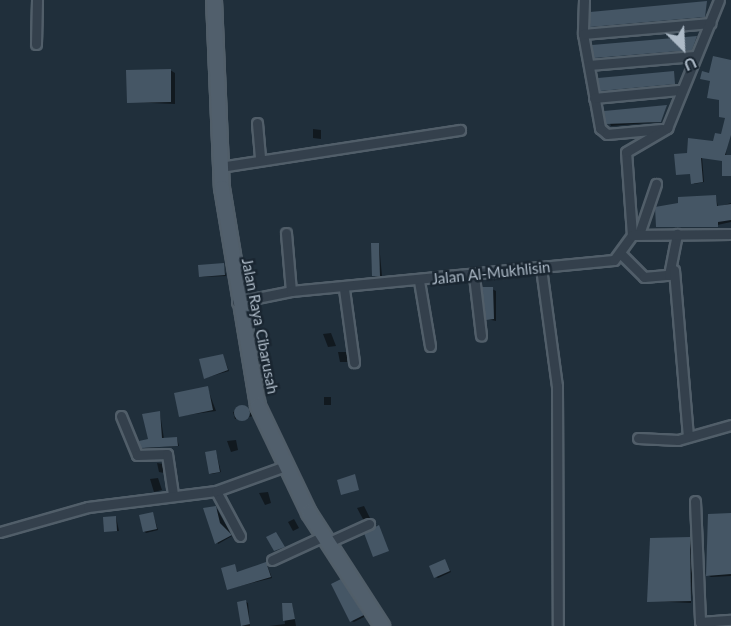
<!DOCTYPE html>
<style>
body{margin:0}
#map{position:relative;width:731px;height:626px;overflow:hidden;background:#202f3b;font-family:Lato,sans-serif}
div>[style]{position:absolute}
.shadow>*{inset:0;background:#0007}
.building>*{inset:0;background:#455665}
.round{border-radius:50%}
.roads{filter:drop-shadow(2px 0 #515e69) drop-shadow(-2px 0 #515e69) drop-shadow(0 2px #515e69) drop-shadow(0 -2px #515e69)}
.street>*{height:9px;margin:-4.5px;padding:0 4.5px;transform-origin:4.5px;border-radius:4.5px;background:#34404c}
.primary>*{height:14px;margin:-7px;padding:0 7px;transform-origin:7px;border-radius:7px;background:#515f6c}
span{translate:-50% -50%;white-space:nowrap;text-align:center;line-height:1.15;-webkit-text-stroke:5px #192530;paint-order:stroke}
.street-label{font-size:15px;color:#aebbc8}
.north{position:absolute;left:653px;top:18px;width:60px;height:60px;-webkit-text-stroke:4px #192530;paint-order:stroke;rotate:156deg;font-size:16px;font-weight:700;line-height:24px;text-align:center;color:#aebbc8}
.north::after{content:'';display:block;margin:auto;width:21px;height:27px;background:#aebbc8;clip-path:polygon(50% 0,100% 100%,50% 72%,0 100%)}
</style>
<div id="map">
<div class="shadow">
<i style="clip-path:polygon(731px 62px,726px 156px,731px 156px,731px 176px,724px 175px,723px 160px,702px 157px,704px 182px,694px 184px,692px 174px,677px 174px,688px 155px,723px 136px,726px 118px,710px 75px)"></i>
<i style="clip-path:polygon(170px 70px,175px 73px,175px 104px,128px 102px)"></i>
<i style="clip-path:polygon(666px 107px,661px 122px,611px 126px,606px 112px)"></i>
<i style="clip-path:polygon(313px 129px,321px 130px,321px 139px,313px 138px)"></i>
<i style="clip-path:polygon(716px 197px,718px 207px,731px 203px,731px 222px,713px 226px)"></i>
<i style="clip-path:polygon(379px 244px,382px 276px,375px 276px,374px 275px)"></i>
<i style="clip-path:polygon(223px 264px,226px 276px,201px 277px)"></i>
<i style="clip-path:polygon(492px 289px,496px 291px,496px 321px,487px 319px)"></i>
<i style="clip-path:polygon(331px 333px,336px 346px,328px 347px,323px 334px)"></i>
<i style="clip-path:polygon(338px 352px,347px 352px,349px 362px,340px 362px)"></i>
<i style="clip-path:polygon(223px 356px,229px 371px,205px 378px)"></i>
<i style="clip-path:polygon(207px 387px,216px 411px,180px 416px)"></i>
<i style="clip-path:polygon(324px 397px,331px 397px,331px 405px,324px 405px)"></i>
<i style="clip-path:polygon(251px 409px,254px 416px,235px 419px,233px 412px)"></i>
<i style="clip-path:polygon(160px 413px,164px 439px,177px 438px,179px 446px,145px 448px,150px 440px,144px 416px)"></i>
<i style="clip-path:polygon(236px 440px,238px 450px,231px 452px,227px 441px)"></i>
<i style="clip-path:polygon(216px 452px,221px 472px,212px 474px,210px 473px)"></i>
<i style="clip-path:polygon(157px 463px,163px 464px,164px 473px,159px 472px)"></i>
<i style="clip-path:polygon(158px 478px,162px 490px,154px 492px,150px 479px)"></i>
<i style="clip-path:polygon(268px 492px,271px 503px,265px 505px,259px 493px)"></i>
<i style="clip-path:polygon(364px 506px,370px 518px,364px 521px,357px 508px)"></i>
<i style="clip-path:polygon(217px 509px,232px 536px,218px 544px,205px 510px)"></i>
<i style="clip-path:polygon(153px 514px,158px 530px,146px 533px,144px 531px)"></i>
<i style="clip-path:polygon(731px 515px,731px 576px,711px 577px,707px 575px)"></i>
<i style="clip-path:polygon(116px 517px,119px 531px,106px 531px)"></i>
<i style="clip-path:polygon(294px 519px,299px 528px,293px 531px,288px 522px)"></i>
<i style="clip-path:polygon(689px 538px,694px 541px,691px 603px,649px 601px)"></i>
<i style="clip-path:polygon(445px 561px,451px 572px,438px 578px,436px 577px)"></i>
<i style="clip-path:polygon(267px 565px,272px 578px,228px 589px,234px 566px,238px 573px)"></i>
<i style="clip-path:polygon(341px 581px,366px 616px,354px 622px,351px 621px)"></i>
<i style="clip-path:polygon(246px 602px,248px 603px,250px 626px,242px 626px,239px 603px)"></i>
<i style="clip-path:polygon(292px 604px,296px 626px,269px 626px,285px 624px,283px 605px)"></i>
</div>
<div class="building">
<i style="clip-path:polygon(707px 1px,705px 17px,590px 27px,590px 12px)"></i>
<i style="clip-path:polygon(697px 36px,692px 50px,594px 58px,592px 45px)"></i>
<i style="clip-path:polygon(713px 56px,731px 60px,731px 135px,725px 155px,731px 155px,731px 176px,722px 176px,722px 161px,701px 158px,703px 182px,691px 184px,690px 174px,676px 175px,674px 154px,687px 153px,688px 138px,713px 141px,715px 133px,721px 134px,725px 118px,719px 117px,719px 100px,707px 98px,710px 81px,700px 79px,702px 71px,709px 73px)"></i>
<i style="clip-path:polygon(171px 69px,171px 102px,127px 103px,126px 70px)"></i>
<i style="clip-path:polygon(674px 71px,675px 84px,600px 91px,598px 78px)"></i>
<i style="clip-path:polygon(667px 105px,661px 122px,606px 124px,604px 111px)"></i>
<i style="clip-path:polygon(716px 195px,717px 206px,731px 204px,731px 220px,718px 222px,718px 227px,656px 227px,655px 207px,678px 203px,678px 197px)"></i>
<i style="clip-path:polygon(371px 243px,379px 243px,380px 276px,372px 276px)"></i>
<i style="clip-path:polygon(224px 263px,225px 275px,199px 277px,198px 265px)"></i>
<i style="clip-path:polygon(482px 287px,493px 287px,494px 319px,486px 320px)"></i>
<i style="clip-path:polygon(223px 354px,228px 370px,204px 379px,199px 359px)"></i>
<i style="clip-path:polygon(208px 386px,213px 410px,179px 417px,174px 393px)"></i>
<i class="round" style="left:234px;top:405px;width:16px;height:16px"></i>
<i style="clip-path:polygon(160px 411px,162px 438px,177px 437px,178px 446px,141px 448px,139px 441px,148px 439px,142px 414px)"></i>
<i style="clip-path:polygon(216px 450px,220px 472px,209px 474px,205px 452px)"></i>
<i style="clip-path:polygon(355px 474px,359px 490px,341px 495px,337px 480px)"></i>
<i style="clip-path:polygon(216px 506px,220px 523px,232px 535px,215px 544px,203px 508px)"></i>
<i style="clip-path:polygon(153px 512px,157px 529px,143px 532px,139px 515px)"></i>
<i style="clip-path:polygon(731px 513px,731px 574px,706px 576px,708px 514px)"></i>
<i style="clip-path:polygon(116px 516px,117px 531px,104px 532px,103px 517px)"></i>
<i style="clip-path:polygon(379px 525px,389px 551px,373px 557px,364px 533px)"></i>
<i style="clip-path:polygon(276px 532px,285px 547px,274px 551px,266px 537px)"></i>
<i style="clip-path:polygon(690px 537px,691px 601px,647px 602px,650px 538px)"></i>
<i style="clip-path:polygon(445px 559px,450px 571px,434px 578px,429px 566px)"></i>
<i style="clip-path:polygon(266px 562px,271px 577px,227px 590px,221px 568px,235px 564px,237px 572px)"></i>
<i style="clip-path:polygon(341px 579px,364px 615px,350px 622px,331px 584px)"></i>
<i style="clip-path:polygon(246px 600px,250px 624px,241px 626px,237px 602px)"></i>
<i style="clip-path:polygon(282px 603px,292px 603px,295px 619px,283px 621px)"></i>
</div>
<div class="roads">
<div class="street">
<i style="left:584px;top:0;width:34px;rotate:92deg"></i>
<i style="left:583px;top:34px;width:96px;rotate:79.7deg"></i>
<i style="left:600px;top:128px;width:9px;rotate:41deg"></i>
<i style="left:607px;top:134px;width:55px;rotate:-5.2deg"></i>
<i style="left:583px;top:34px;width:128px;rotate:-4.9deg"></i>
<i style="left:36px;top:44px;width:44px;rotate:-88.7deg"></i>
<i style="left:589px;top:65px;width:106px;rotate:-4.9deg"></i>
<i style="left:594px;top:98px;width:85px;rotate:-5.4deg"></i>
<i style="left:257px;top:123px;width:35px;rotate:85deg"></i>
<i style="left:220px;top:167px;width:243px;rotate:-8.8deg"></i>
<i style="left:286px;top:233px;width:58px;rotate:85.1deg"></i>
<i style="left:639px;top:234px;width:53px;rotate:-71.2deg"></i>
<i style="left:632px;top:235px;width:83px;rotate:-94.1deg"></i>
<i style="left:626px;top:152px;width:48px;rotate:-30.3deg"></i>
<i style="left:667px;top:128px;width:138px;rotate:-67.9deg"></i>
<i style="left:622px;top:255px;width:31px;rotate:45deg"></i>
<i style="left:644px;top:277px;width:25px;rotate:-5deg"></i>
<i style="left:669px;top:275px;width:42px;rotate:-79deg"></i>
<i style="left:541px;top:268px;width:119px;rotate:82.3deg"></i>
<i style="left:557px;top:386px;width:240px;rotate:89.8deg"></i>
<i style="left:674px;top:270px;width:167px;rotate:85.2deg"></i>
<i style="left:474px;top:276px;width:60px;rotate:83.3deg"></i>
<i style="left:419px;top:281px;width:66px;rotate:80.4deg"></i>
<i style="left:344px;top:289px;width:74px;rotate:82.2deg"></i>
<i style="left:237px;top:302px;width:55px;rotate:-11.5deg"></i>
<i style="left:291px;top:291px;width:324px;rotate:-5.5deg"></i>
<i style="left:614px;top:260px;width:31px;rotate:-54deg"></i>
<i style="left:632px;top:235px;width:99px;rotate:-0.6deg"></i>
<i style="left:121px;top:416px;width:42px;rotate:67.7deg"></i>
<i style="left:137px;top:455px;width:30px;rotate:-2deg"></i>
<i style="left:167px;top:454px;width:40px;rotate:81.5deg"></i>
<i style="left:638px;top:438px;width:40px;rotate:2.9deg"></i>
<i style="left:678px;top:440px;width:55px;rotate:-15.8deg"></i>
<i style="left:216px;top:491px;width:51px;rotate:61.9deg"></i>
<i style="left:695px;top:501px;width:121px;rotate:87.6deg"></i>
<i style="left:700px;top:622px;width:31px;rotate:-4deg"></i>
<i style="left:0;top:532px;width:91px;rotate:-15.9deg"></i>
<i style="left:88px;top:507px;width:129px;rotate:-7.1deg"></i>
<i style="left:216px;top:491px;width:73px;rotate:-19.9deg"></i>
<i style="left:329px;top:542px;width:44px;rotate:-24.2deg"></i>
<i style="left:272px;top:560px;width:57px;rotate:-24.8deg"></i>
</div>
<div class="primary">
<i style="left:214px;top:0;width:188px;rotate:87.6deg"></i>
<i style="left:222px;top:188px;width:221px;rotate:80.6deg"></i>
<i style="left:258px;top:406px;width:119px;rotate:64.5deg"></i>
<i style="left:309px;top:513px;width:135px;rotate:57.1deg"></i>
</div>
</div>
<div class="street-label">
<span style="left:491px;top:273px;rotate:-6deg">Jalan Al-Mukhlisin</span>
<span style="left:260px;top:326px;rotate:79deg">Jalan Raya Cibarusah</span>
</div>
<div class="north">U</div>
</div>
